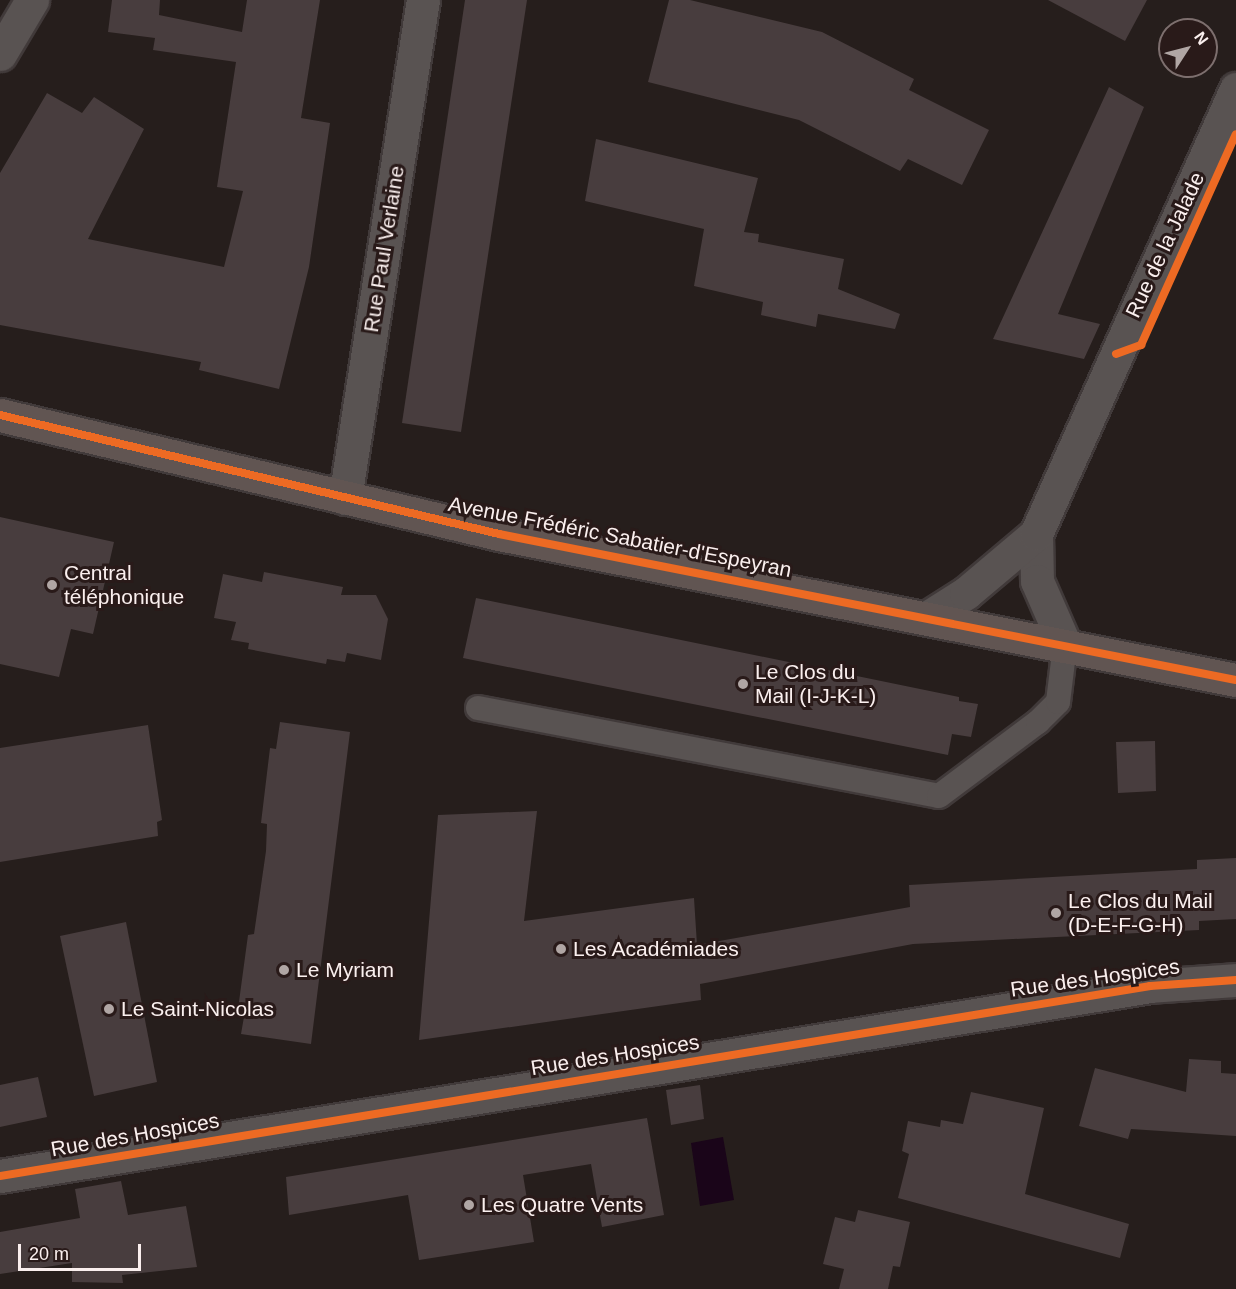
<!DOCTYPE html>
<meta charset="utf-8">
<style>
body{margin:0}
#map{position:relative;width:1236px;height:1289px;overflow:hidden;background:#261e1c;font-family:Arial,sans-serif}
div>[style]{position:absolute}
.water>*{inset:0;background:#1a0519}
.building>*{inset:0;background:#483d3e}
.roads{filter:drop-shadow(2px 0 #413a3a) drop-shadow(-2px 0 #413a3a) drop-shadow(0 2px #413a3a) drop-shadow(0 -2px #413a3a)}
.lane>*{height:24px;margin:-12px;padding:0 12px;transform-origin:12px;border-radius:12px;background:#595352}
.street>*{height:33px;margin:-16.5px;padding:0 16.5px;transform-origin:16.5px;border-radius:16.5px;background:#595352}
.primary>*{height:33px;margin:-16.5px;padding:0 16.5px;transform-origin:16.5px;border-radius:16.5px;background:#615552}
.cycleway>*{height:8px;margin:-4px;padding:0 4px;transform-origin:4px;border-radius:4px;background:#ed6a23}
.dots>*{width:16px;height:16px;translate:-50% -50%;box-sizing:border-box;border:3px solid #291a19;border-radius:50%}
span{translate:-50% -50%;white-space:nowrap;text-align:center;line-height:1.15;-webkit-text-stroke:6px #291a19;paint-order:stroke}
.street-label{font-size:21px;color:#faefee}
.poi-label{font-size:21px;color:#faefee}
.left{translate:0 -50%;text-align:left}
.north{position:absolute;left:1158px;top:18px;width:60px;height:60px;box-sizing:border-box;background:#291a19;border:2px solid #7d6f6e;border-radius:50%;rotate:54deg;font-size:16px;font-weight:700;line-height:24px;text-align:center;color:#faefee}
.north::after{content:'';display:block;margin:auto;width:21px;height:27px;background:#b0a6a4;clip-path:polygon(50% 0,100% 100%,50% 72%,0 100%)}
.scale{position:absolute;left:18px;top:1244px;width:123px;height:27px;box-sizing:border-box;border:3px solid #faefee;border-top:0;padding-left:8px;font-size:18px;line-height:21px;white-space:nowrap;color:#faefee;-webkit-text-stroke:4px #291a19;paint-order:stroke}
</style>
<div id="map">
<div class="water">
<i style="clip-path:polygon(723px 1137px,734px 1200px,700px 1206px,691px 1143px)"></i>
</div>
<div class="building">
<i style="clip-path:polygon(112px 0,160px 0,159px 15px,242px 32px,247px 0,320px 0,301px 118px,330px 123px,309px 267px,279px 389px,199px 370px,201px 362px,0 325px,0 173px,47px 93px,82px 113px,94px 97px,144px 129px,88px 239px,224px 267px,243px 191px,217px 187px,236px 62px,153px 50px,155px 38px,108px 32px)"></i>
<i style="clip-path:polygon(465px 0,527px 0,461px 432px,402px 423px)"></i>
<i style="clip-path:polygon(669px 0,690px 0,822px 32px,914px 79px,909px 90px,989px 130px,962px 185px,908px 159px,900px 171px,799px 120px,648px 82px)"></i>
<i style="clip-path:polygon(1048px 0,1147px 0,1125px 41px)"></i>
<i style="clip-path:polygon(1109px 87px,1144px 107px,1058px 314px,1100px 324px,1084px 359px,993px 339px)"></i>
<i style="clip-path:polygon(596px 139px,758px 178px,744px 232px,759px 234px,758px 242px,844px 259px,838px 289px,900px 314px,895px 329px,818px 314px,816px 327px,761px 315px,763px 302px,694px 286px,704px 229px,585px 201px)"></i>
<i style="clip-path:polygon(0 517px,114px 542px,93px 634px,71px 629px,59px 677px,0 664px)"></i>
<i style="clip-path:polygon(264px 572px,343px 587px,341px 595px,376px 595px,388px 619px,381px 660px,347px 653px,345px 662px,327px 659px,326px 664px,248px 649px,249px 643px,231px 640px,236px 622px,214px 618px,223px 574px,262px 582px)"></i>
<i style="clip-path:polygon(476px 598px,959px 697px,959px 701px,978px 704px,971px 737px,952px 734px,948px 755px,463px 658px)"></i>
<i style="clip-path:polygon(280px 722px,350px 732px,311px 1044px,241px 1034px,245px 1011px,238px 1009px,248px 935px,254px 934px,266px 851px,267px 824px,261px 823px,270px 748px,276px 749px)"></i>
<i style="clip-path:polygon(148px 725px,162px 820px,157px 822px,158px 836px,0 862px,0 748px)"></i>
<i style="clip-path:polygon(1155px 741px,1156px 791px,1118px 793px,1116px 742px)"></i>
<i style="clip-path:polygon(537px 811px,524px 921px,694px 898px,697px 945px,910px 907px,909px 885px,1197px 869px,1197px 860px,1236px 858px,1236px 919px,1199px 921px,1199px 930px,913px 944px,700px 984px,701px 1000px,419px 1040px,438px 815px)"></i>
<i style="clip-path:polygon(126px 922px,157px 1082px,94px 1096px,60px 936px)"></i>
<i style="clip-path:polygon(1189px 1059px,1221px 1061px,1221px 1073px,1236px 1074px,1236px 1136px,1131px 1129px,1128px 1139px,1079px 1126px,1095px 1068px,1186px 1092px)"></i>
<i style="clip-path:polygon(38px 1077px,47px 1117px,0 1127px,0 1085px)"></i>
<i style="clip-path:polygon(700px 1085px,704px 1119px,671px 1125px,666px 1090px)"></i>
<i style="clip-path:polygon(971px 1092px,1044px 1108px,1025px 1194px,1129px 1224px,1120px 1258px,898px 1198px,909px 1154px,902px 1151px,908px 1121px,940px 1127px,941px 1120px,963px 1124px)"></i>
<i style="clip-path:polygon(647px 1118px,664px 1215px,602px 1227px,591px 1164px,523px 1175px,534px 1242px,419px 1260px,408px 1195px,289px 1215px,286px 1177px)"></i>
<i style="clip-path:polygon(121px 1181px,128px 1215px,186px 1206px,197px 1267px,122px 1275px,123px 1283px,72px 1282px,72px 1263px,0 1274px,0 1232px,80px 1218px,75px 1189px)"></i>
<i style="clip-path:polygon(858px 1210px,910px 1222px,900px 1267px,893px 1266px,888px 1289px,839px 1289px,844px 1269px,823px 1264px,835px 1217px,855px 1222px)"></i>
</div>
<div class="roads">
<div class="lane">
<i style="left:478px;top:708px;width:469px;rotate:10.8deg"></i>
<i style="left:939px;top:796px;width:124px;rotate:-36.8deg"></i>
<i style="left:1038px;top:722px;width:28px;rotate:-45deg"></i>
<i style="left:1058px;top:702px;width:57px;rotate:-83deg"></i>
</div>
<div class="street">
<i style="left:0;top:54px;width:63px;rotate:-59.3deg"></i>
<i style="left:345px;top:498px;width:504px;rotate:-81.1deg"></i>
<i style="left:1036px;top:534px;width:47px;rotate:88.8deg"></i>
<i style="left:1037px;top:581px;width:70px;rotate:66.4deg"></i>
<i style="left:930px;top:616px;width:43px;rotate:-32.6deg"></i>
<i style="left:966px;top:593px;width:92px;rotate:-40.1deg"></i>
<i style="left:1036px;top:534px;width:488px;rotate:-65.8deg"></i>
<i style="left:0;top:1176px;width:1166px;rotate:-9.38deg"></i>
<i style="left:1150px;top:986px;width:86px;rotate:-4deg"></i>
</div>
<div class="primary">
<i style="left:0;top:415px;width:513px;rotate:13.41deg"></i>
<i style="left:499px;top:534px;width:751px;rotate:11.21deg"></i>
</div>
</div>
<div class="cycleway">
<i style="left:1116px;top:354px;width:27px;rotate:-20deg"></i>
<i style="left:1141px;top:345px;width:231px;rotate:-65.8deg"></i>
<i style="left:0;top:415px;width:513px;rotate:13.41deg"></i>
<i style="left:499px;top:534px;width:751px;rotate:11.21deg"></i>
<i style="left:0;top:1176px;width:1166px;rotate:-9.38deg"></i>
<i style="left:1150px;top:986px;width:86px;rotate:-4deg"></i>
</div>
<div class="dots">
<i style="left:52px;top:585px;background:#b0a6a4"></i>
<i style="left:743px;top:684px;background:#b0a6a4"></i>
<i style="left:1056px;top:913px;background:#b0a6a4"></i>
<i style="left:561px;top:949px;background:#b0a6a4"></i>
<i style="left:284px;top:970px;background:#b0a6a4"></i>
<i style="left:109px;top:1009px;background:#b0a6a4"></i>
<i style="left:469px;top:1205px;background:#b0a6a4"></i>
</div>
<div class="street-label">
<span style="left:1165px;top:245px;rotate:-65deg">Rue de la Jalade</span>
<span style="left:384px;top:249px;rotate:-81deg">Rue Paul Verlaine</span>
<span style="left:620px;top:537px;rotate:11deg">Avenue Frédéric Sabatier-d'Espeyran</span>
<span style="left:1095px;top:978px;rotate:-8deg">Rue des Hospices</span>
<span style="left:615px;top:1055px;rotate:-9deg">Rue des Hospices</span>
<span style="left:135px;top:1135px;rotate:-10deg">Rue des Hospices</span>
</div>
<div class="poi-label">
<span class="left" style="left:64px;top:585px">Central<br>téléphonique</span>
<span class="left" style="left:755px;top:684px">Le Clos du<br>Mail (I-J-K-L)</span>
<span class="left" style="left:1068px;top:913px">Le Clos du Mail<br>(D-E-F-G-H)</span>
<span class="left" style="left:573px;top:949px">Les Académiades</span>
<span class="left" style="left:296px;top:970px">Le Myriam</span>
<span class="left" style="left:121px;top:1009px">Le Saint-Nicolas</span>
<span class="left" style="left:481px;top:1205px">Les Quatre Vents</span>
</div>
<div class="north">N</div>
<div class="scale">20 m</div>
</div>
